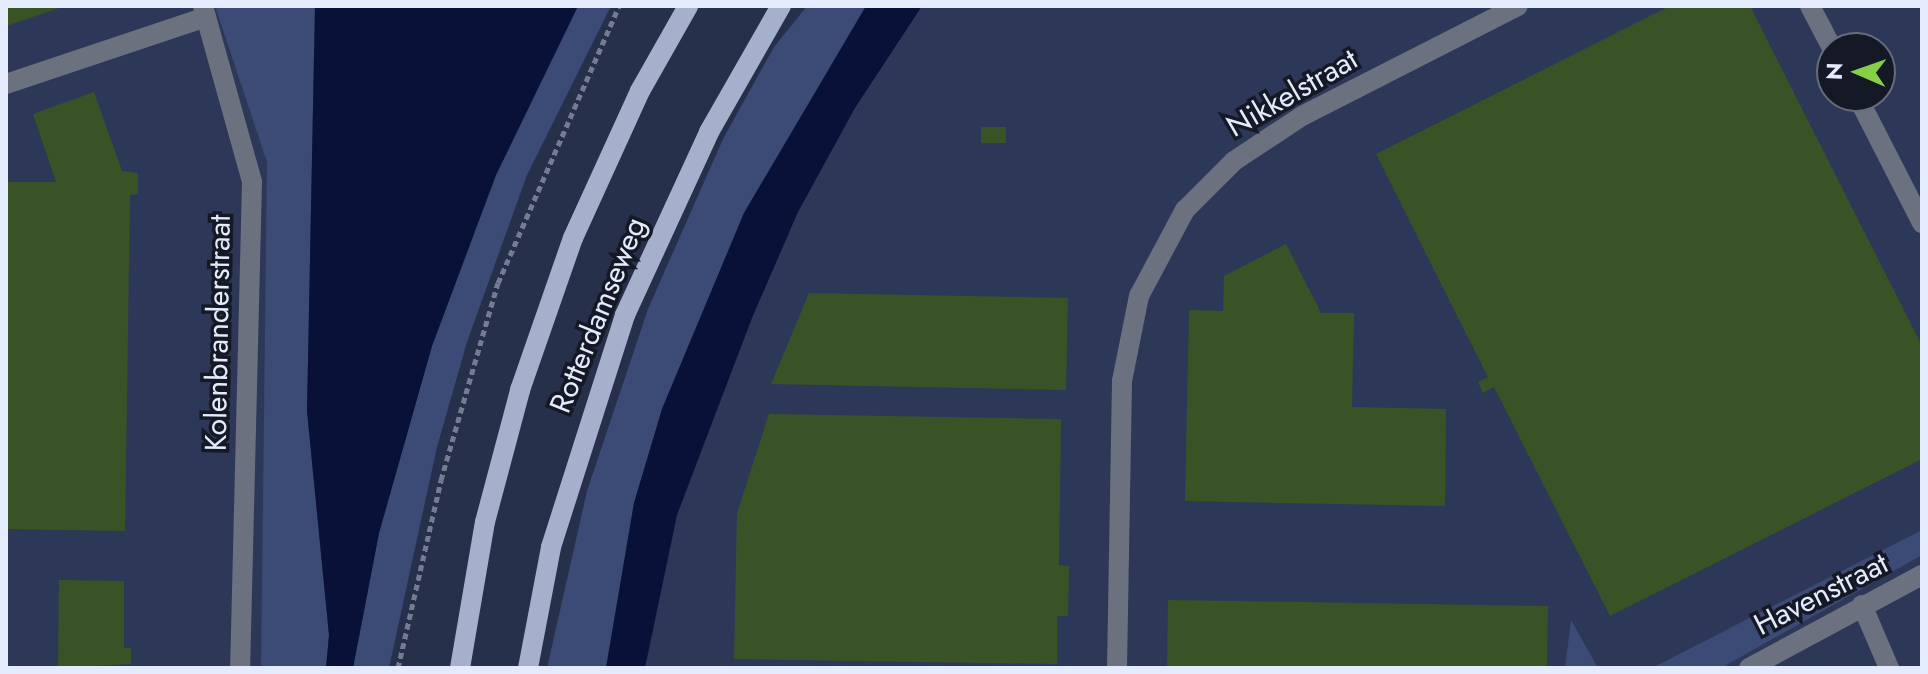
<!DOCTYPE html>
<style>
body{margin:0}
#map{position:relative;width:1928px;height:674px;overflow:hidden;background:#27304b;font-family:Jost,sans-serif}
div>[style]{position:absolute}
.built>*{inset:0;background:#2d3859}
.green>*{inset:0;background:#3c4a76}
.water>*{inset:0;background:#091139}
.building>*{inset:0;background:#3a5326}
.path>*{height:5px;margin-top:-2.5px;transform-origin:0;background:repeating-linear-gradient(90deg,#747c93 0 6px,transparent 0 10px)}
.minor>*{height:20px;margin:-10px;padding:0 10px;transform-origin:10px;border-radius:10px;background:#6c717f}
.major>*{height:20px;margin:-10px;padding:0 10px;transform-origin:10px;border-radius:10px;background:#a5b0cc}
span{translate:-50% -50%;white-space:nowrap;text-align:center;line-height:1.15;-webkit-text-stroke:7px #151925;paint-order:stroke}
.street-label{font-size:30px;color:#e4ebfc}
.frame{position:absolute;inset:0;border:8px solid #e4ebfc;pointer-events:none}
.north{position:absolute;left:1816px;top:32px;width:80px;height:80px;box-sizing:border-box;background:#151925;border:2px solid #686d7b;border-radius:50%;rotate:272deg;font-size:22px;font-weight:700;line-height:32px;text-align:center;color:#e4ebfc}
.north::after{content:'';display:block;margin:auto;width:28px;height:36px;background:#88cf49;clip-path:polygon(50% 0,100% 100%,50% 72%,0 100%)}
</style>
<div id="map">
<div class="built">
<i style="clip-path:polygon(6px 6px,326px 6px,305px 668px,6px 668px)"></i>
<i style="clip-path:polygon(evenodd,842px 6px,1922px 6px,1922px 668px,607px 668px,842px 6px,1832px 48px,1880px 48px,1880px 96px,1832px 96px,1832px 48px)"></i>
</div>
<div class="green">
<i style="clip-path:polygon(215px 6px,315px 6px,307px 411px,329px 635px,326px 668px,261px 668px,267px 162px)"></i>
<i style="clip-path:polygon(578px 6px,611px 6px,527px 175px,467px 342px,437px 447px,389px 668px,353px 668px,379px 533px,432px 346px,496px 175px)"></i>
<i style="clip-path:polygon(807px 6px,866px 6px,744px 213px,662px 409px,634px 503px,606px 668px,547px 668px,587px 491px,648px 309px,723px 139px,774px 47px)"></i>
<i style="clip-path:polygon(1922px 530px,1922px 555px,1721px 668px,1652px 668px)"></i>
<i style="clip-path:polygon(1571px 620px,1598px 668px,1565px 668px)"></i>
</div>
<div class="water">
<i style="clip-path:polygon(315px 6px,578px 6px,496px 175px,432px 346px,379px 533px,353px 668px,326px 668px,329px 635px,307px 411px)"></i>
<i style="clip-path:polygon(866px 6px,922px 6px,855px 108px,798px 212px,752px 318px,677px 515px,645px 668px,606px 668px,634px 503px,662px 409px,744px 213px)"></i>
</div>
<div class="building">
<i style="clip-path:polygon(6px 6px,65px 6px,6px 26px)"></i>
<i style="clip-path:polygon(1670px 6px,1750px 6px,1922px 346px,1922px 459px,1610px 616px,1494px 387px,1483px 393px,1478px 382px,1488px 377px,1376px 154px)"></i>
<i style="clip-path:polygon(94px 92px,122px 171px,138px 173px,138px 194px,130px 195px,125px 531px,6px 529px,6px 182px,56px 182px,33px 114px)"></i>
<i style="clip-path:polygon(981px 127px,1006px 127px,1006px 143px,981px 143px)"></i>
<i style="clip-path:polygon(1286px 244px,1321px 313px,1354px 313px,1352px 407px,1446px 409px,1445px 506px,1185px 501px,1189px 310px,1223px 311px,1224px 276px)"></i>
<i style="clip-path:polygon(809px 293px,1068px 298px,1066px 390px,771px 384px)"></i>
<i style="clip-path:polygon(769px 414px,1061px 419px,1059px 565px,1069px 566px,1068px 616px,1057px 616px,1057px 664px,734px 659px,737px 513px)"></i>
<i style="clip-path:polygon(59px 580px,124px 581px,124px 648px,131px 648px,131px 664px,58px 668px)"></i>
<i style="clip-path:polygon(1168px 600px,1548px 606px,1547px 668px,1167px 668px)"></i>
</div>
<div class="path">
<i style="left:398px;top:668px;width:193px;rotate:-77.1deg"></i>
<i style="left:441px;top:480px;width:205px;rotate:-73.9deg"></i>
<i style="left:498px;top:283px;width:302px;rotate:-66.4deg"></i>
</div>
<div class="minor">
<i style="left:203px;top:6px;width:183px;rotate:74.4deg"></i>
<i style="left:252px;top:182px;width:486px;rotate:91.4deg"></i>
<i style="left:1810px;top:6px;width:47px;rotate:62.4deg"></i>
<i style="left:6px;top:84px;width:211px;rotate:-18.5deg"></i>
<i style="left:1857px;top:96px;width:143px;rotate:62.9deg"></i>
<i style="left:1862px;top:605px;width:69px;rotate:66.8deg"></i>
<i style="left:1117px;top:668px;width:287px;rotate:-89deg"></i>
<i style="left:1122px;top:381px;width:87px;rotate:-78.7deg"></i>
<i style="left:1139px;top:296px;width:98px;rotate:-61.9deg"></i>
<i style="left:1185px;top:210px;width:69px;rotate:-45deg"></i>
<i style="left:1234px;top:161px;width:82px;rotate:-33.5deg"></i>
<i style="left:1302px;top:116px;width:242px;rotate:-27deg"></i>
<i style="left:1749px;top:668px;width:196px;rotate:-28.3deg"></i>
</div>
<div class="major">
<i style="left:460px;top:668px;width:148px;rotate:-80.3deg"></i>
<i style="left:485px;top:522px;width:137px;rotate:-75.1deg"></i>
<i style="left:520px;top:390px;width:161px;rotate:-70.8deg"></i>
<i style="left:573px;top:238px;width:162px;rotate:-65.5deg"></i>
<i style="left:640px;top:91px;width:98px;rotate:-60.5deg"></i>
<i style="left:528px;top:668px;width:123px;rotate:-79.2deg"></i>
<i style="left:551px;top:547px;width:244px;rotate:-72.3deg"></i>
<i style="left:625px;top:315px;width:201px;rotate:-65.3deg"></i>
<i style="left:709px;top:132px;width:145px;rotate:-60.3deg"></i>
</div>
<div class="street-label">
<span style="left:1292px;top:93px;rotate:-30deg">Nikkelstraat</span>
<span style="left:598px;top:315px;rotate:-68deg">Rotterdamseweg</span>
<span style="left:218px;top:333px;rotate:-89deg">Kolenbranderstraat</span>
<span style="left:1821px;top:594px;rotate:-27deg">Havenstraat</span>
</div>
<div class="frame"></div>
<div class="north">N</div>
</div>
